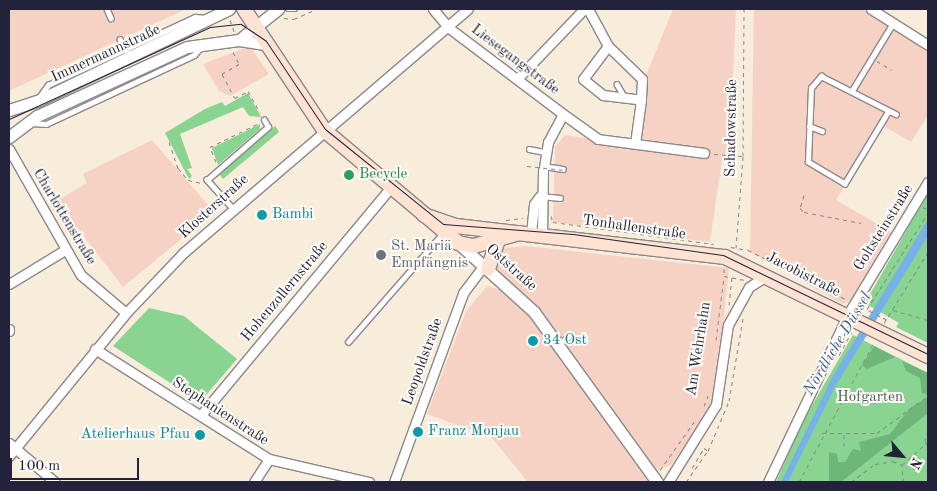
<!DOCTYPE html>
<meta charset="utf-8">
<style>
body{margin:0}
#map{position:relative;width:937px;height:491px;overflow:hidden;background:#f8ecdb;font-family:"Old Standard TT",serif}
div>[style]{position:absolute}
.built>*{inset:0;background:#f6d2c5}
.green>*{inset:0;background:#89d490}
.forest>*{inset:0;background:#6eb67a}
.water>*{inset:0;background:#78b0e8}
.path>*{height:1px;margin-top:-0.5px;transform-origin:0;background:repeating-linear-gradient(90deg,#8d878b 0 4px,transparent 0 8px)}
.roads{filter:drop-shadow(1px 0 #8d878b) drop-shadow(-1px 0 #8d878b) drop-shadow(0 1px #8d878b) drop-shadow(0 -1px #8d878b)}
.service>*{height:4.5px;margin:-2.25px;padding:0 2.25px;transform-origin:2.25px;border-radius:2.25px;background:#fff}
.minor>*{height:9px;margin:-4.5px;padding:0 4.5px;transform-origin:4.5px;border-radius:4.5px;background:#fff}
.tertiary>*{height:11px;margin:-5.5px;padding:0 5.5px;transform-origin:5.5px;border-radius:5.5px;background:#fff}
.secondary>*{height:14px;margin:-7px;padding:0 7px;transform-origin:7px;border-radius:7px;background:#fee3d2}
.tram>*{height:1px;margin:-0.5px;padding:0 0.5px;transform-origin:0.5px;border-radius:0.5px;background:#22223b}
.path-bridge>*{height:1px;margin-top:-0.5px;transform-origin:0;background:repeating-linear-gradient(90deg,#8d878b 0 4px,transparent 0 8px)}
.dots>*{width:14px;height:14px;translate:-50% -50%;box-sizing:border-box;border:2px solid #fdfcf7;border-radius:50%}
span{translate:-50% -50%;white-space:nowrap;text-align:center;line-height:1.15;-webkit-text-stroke:4px #fdfcf7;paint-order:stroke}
.street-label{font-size:15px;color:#22223b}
.leisure-label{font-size:15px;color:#27864d}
.left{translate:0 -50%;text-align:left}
.culture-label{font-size:15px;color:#0d838f}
.right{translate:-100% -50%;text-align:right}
.worship-label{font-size:15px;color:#5b616d}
.park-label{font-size:15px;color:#466059}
.water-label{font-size:16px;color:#445b80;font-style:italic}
.frame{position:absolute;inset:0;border:10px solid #22223b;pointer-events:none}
.north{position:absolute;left:877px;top:431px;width:50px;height:50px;-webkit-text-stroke:4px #fdfcf7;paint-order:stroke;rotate:118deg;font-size:14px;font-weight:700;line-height:20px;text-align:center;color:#22223b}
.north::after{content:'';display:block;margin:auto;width:18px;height:22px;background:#22223b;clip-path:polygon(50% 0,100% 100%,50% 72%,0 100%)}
.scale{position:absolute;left:10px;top:458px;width:129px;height:22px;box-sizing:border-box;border:2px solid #22223b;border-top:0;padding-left:6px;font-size:15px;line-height:18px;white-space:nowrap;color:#22223b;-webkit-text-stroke:4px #fdfcf7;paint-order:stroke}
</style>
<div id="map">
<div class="built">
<i style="clip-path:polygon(9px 9px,186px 9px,9px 91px)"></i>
<i style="clip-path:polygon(673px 9px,736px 9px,730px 138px,721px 166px,710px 242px,553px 222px,555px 147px,565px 135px,639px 146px,645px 78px)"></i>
<i style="clip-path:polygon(754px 9px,863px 9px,928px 50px,928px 115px,911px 142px,882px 125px,836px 200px,893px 233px,853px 299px,843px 304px,750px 252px)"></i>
<i style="clip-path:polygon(250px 46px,269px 74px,230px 96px,219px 91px,203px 64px)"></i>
<i style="clip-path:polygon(152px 140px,214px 212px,123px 287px,79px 230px,70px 236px,50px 205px,87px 183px,83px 174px)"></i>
<i style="clip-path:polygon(525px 246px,729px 268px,716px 391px,707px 413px,671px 465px,652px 472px,539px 313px,492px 267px,502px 248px)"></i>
<i style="clip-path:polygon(487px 286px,515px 294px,649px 478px,647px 482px,528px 482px,491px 437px,427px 414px,466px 311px)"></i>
</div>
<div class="green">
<i style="clip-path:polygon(248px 93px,261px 117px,249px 116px,243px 107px,180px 134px,192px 168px,187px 169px,192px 176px,189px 179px,165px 133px,205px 109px,222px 102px,225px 106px)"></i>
<i style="clip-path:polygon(260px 124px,260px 129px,218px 165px,212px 148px)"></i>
<i style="clip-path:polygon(275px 126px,279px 132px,223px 179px,219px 174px)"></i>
<i style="clip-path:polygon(928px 193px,928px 343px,896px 327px,899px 323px,865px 303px)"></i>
<i style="clip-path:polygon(149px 308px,184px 316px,237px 359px,200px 402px,113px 346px)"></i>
<i style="clip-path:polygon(853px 335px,928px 373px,928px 482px,776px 482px,804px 419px)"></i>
</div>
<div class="forest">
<i style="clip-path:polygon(874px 346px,895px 357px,867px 369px,862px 365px)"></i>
<i style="clip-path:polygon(902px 361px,928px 373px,928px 395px,922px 393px,920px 378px,906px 371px)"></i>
<i style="clip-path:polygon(928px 397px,928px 413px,841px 482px,829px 482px,829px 452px,837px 454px,838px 462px,845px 462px,853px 449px,861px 451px,859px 442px,890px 434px,909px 409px)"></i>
</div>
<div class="water">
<i style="clip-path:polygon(928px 219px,928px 236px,836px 385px,788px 482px,781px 482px,833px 376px)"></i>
</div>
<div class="path">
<i style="left:284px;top:18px;width:10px;rotate:6deg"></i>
<i style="left:294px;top:19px;width:24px;rotate:-24deg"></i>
<i style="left:230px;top:20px;width:12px;rotate:70deg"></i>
<i style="left:233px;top:52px;width:13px;rotate:63deg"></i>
<i style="left:239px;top:64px;width:20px;rotate:150deg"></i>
<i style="left:222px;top:74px;width:27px;rotate:62deg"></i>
<i style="left:235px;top:98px;width:15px;rotate:-28deg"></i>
<i style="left:248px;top:91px;width:25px;rotate:61deg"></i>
<i style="left:877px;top:61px;width:17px;rotate:31deg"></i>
<i style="left:169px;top:142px;width:28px;rotate:71deg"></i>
<i style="left:178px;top:168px;width:16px;rotate:50deg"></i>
<i style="left:188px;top:180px;width:14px;rotate:12deg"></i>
<i style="left:714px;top:154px;width:28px;rotate:4deg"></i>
<i style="left:216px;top:162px;width:16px;rotate:-112deg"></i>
<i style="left:210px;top:147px;width:55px;rotate:-26.1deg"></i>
<i style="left:804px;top:195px;width:14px;rotate:107deg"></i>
<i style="left:800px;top:208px;width:6px;rotate:45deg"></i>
<i style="left:804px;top:212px;width:58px;rotate:10.9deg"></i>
<i style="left:923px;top:207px;width:6px;rotate:31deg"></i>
<i style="left:551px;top:216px;width:6px;rotate:72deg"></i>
<i style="left:553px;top:222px;width:162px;rotate:7.8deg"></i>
<i style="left:506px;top:220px;width:17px;rotate:-7deg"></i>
<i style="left:731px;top:247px;width:17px;rotate:10deg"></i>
<i style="left:748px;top:250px;width:111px;rotate:26.8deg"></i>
<i style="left:736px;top:248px;width:92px;rotate:-85.6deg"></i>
<i style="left:743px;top:156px;width:147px;rotate:-89.6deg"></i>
<i style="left:724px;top:269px;width:7px;rotate:90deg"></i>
<i style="left:724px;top:276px;width:20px;rotate:11deg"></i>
<i style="left:729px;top:305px;width:31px;rotate:-84deg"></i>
<i style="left:862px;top:307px;width:27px;rotate:27deg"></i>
<i style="left:867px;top:309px;width:114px;rotate:-57.6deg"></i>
<i style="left:893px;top:310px;width:36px;rotate:16deg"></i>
<i style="left:884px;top:323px;width:84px;rotate:-58.2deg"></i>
<i style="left:716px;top:340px;width:64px;rotate:-82.8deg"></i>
<i style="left:839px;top:355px;width:26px;rotate:-61deg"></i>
<i style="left:704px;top:406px;width:11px;rotate:-68deg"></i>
<i style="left:928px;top:431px;width:10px;rotate:107deg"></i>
<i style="left:925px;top:441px;width:7px;rotate:63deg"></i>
<i style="left:822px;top:433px;width:55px"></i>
<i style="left:877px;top:433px;width:63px;rotate:-36deg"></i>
<i style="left:844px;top:446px;width:12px;rotate:-90deg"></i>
<i style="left:692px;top:468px;width:23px;rotate:-59deg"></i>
<i style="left:704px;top:448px;width:4px;rotate:34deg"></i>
<i style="left:660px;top:470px;width:59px;rotate:-54.7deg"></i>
<i style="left:686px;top:482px;width:38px;rotate:-55deg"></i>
<i style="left:708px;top:451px;width:54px;rotate:-67.2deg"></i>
<i style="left:729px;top:401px;width:84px;rotate:-80.4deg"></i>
<i style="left:799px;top:482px;width:159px;rotate:-61.8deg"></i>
<i style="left:851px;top:482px;width:30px;rotate:-37deg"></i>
<i style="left:875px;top:464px;width:18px;rotate:-9deg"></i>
<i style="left:893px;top:461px;width:10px;rotate:24deg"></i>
<i style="left:903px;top:482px;width:17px;rotate:-93deg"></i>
<i style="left:902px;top:465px;width:31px;rotate:-42deg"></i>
</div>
<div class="roads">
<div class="service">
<i style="left:107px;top:9px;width:10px;rotate:66deg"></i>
<i style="left:288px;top:9px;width:7px"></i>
<i style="left:120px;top:39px;width:14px;rotate:60deg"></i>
<i style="left:617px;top:84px;width:16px;rotate:60deg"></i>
<i style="left:853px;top:89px;width:77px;rotate:-58.8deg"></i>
<i style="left:40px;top:96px;width:14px;rotate:-54deg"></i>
<i style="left:48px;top:85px;width:162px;rotate:-24.8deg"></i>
<i style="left:195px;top:17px;width:12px;rotate:5deg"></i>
<i style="left:889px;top:111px;width:85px;rotate:121.1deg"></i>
<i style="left:845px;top:184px;width:43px;rotate:-149.3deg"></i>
<i style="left:808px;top:162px;width:74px;rotate:-87.7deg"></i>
<i style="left:811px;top:88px;width:16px;rotate:-50deg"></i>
<i style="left:821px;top:76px;width:84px;rotate:26.9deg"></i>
<i style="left:32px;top:123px;width:14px;rotate:4deg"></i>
<i style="left:46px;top:124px;width:163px;rotate:-25deg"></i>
<i style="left:194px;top:55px;width:11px;rotate:-49deg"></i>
<i style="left:809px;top:126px;width:14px;rotate:21deg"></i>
<i style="left:529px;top:149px;width:16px;rotate:11deg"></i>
<i style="left:544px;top:166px;width:19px;rotate:9deg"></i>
<i style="left:541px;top:196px;width:19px;rotate:6deg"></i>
<i style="left:232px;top:208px;width:38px;rotate:-132deg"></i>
<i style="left:207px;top:180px;width:81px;rotate:-41deg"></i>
<i style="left:268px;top:127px;width:8px;rotate:-120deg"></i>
<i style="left:348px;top:342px;width:145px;rotate:-48.9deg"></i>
<i style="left:559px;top:344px;width:13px;rotate:-39deg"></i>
</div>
<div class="minor">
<i style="left:433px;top:9px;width:25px;rotate:50deg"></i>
<i style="left:449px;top:28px;width:143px;rotate:37deg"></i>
<i style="left:563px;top:114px;width:32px;rotate:118deg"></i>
<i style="left:548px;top:142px;width:24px;rotate:99deg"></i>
<i style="left:588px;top:9px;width:42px;rotate:61.6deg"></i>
<i style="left:608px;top:46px;width:41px;rotate:127.1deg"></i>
<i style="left:583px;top:79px;width:26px;rotate:39deg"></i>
<i style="left:603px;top:95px;width:38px;rotate:7deg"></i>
<i style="left:641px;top:100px;width:44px;rotate:97.8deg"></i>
<i style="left:871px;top:9px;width:67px;rotate:32.3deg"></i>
<i style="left:608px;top:46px;width:47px;rotate:44.1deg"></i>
<i style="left:642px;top:79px;width:21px;rotate:93deg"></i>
<i style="left:518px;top:78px;width:95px;rotate:-46.3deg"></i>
<i style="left:563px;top:114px;width:43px;rotate:35.5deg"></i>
<i style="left:598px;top:139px;width:107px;rotate:7.5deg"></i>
<i style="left:9px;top:149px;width:145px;rotate:60.3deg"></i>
<i style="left:81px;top:275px;width:59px;rotate:40.2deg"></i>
<i style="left:531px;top:233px;width:29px;rotate:-84deg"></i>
<i style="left:534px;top:204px;width:10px;rotate:-53deg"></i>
<i style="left:542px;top:234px;width:64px;rotate:-89.1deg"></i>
<i style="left:9px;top:284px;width:66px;rotate:-31.3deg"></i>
<i style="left:9px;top:329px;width:2px;rotate:90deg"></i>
<i style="left:95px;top:349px;width:206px;rotate:32.3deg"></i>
<i style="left:269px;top:459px;width:103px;rotate:13deg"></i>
<i style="left:201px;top:415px;width:297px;rotate:-50.2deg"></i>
<i style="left:9px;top:443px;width:60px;rotate:40.3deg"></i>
<i style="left:9px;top:456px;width:185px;rotate:-50.7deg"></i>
<i style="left:126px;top:313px;width:83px;rotate:-46.5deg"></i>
<i style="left:183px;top:253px;width:375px;rotate:-40.6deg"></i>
<i style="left:254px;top:482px;width:27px;rotate:-57deg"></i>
<i style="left:394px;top:482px;width:201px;rotate:-69.9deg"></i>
<i style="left:463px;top:293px;width:39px;rotate:-53deg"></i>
<i style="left:668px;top:482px;width:91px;rotate:-58.1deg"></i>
<i style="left:716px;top:405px;width:81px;rotate:-81.5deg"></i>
<i style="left:728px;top:325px;width:43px;rotate:-61.1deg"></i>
<i style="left:749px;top:287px;width:20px;rotate:-33deg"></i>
<i style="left:768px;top:482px;width:186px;rotate:-64.5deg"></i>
<i style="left:848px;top:314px;width:154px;rotate:-58.8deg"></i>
</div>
<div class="tertiary">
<i style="left:239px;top:40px;width:26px;rotate:9deg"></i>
<i style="left:9px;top:110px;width:29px;rotate:-18deg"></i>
<i style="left:37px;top:101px;width:213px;rotate:-25.6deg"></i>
<i style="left:9px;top:137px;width:35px;rotate:-37deg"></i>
<i style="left:37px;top:116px;width:165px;rotate:-24.7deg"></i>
<i style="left:187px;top:47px;width:52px;rotate:-7.7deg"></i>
<i style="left:239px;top:40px;width:50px;rotate:-38.5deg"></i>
<i style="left:458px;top:243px;width:103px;rotate:42.2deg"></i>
<i style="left:534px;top:312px;width:210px;rotate:54.1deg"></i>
</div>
<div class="secondary">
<i style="left:244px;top:9px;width:145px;rotate:56.5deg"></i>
<i style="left:324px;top:130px;width:175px;rotate:40.1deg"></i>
<i style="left:458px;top:243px;width:16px;rotate:11deg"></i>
<i style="left:474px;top:246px;width:47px;rotate:-16.1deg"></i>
<i style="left:424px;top:215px;width:34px;rotate:19deg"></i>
<i style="left:456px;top:226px;width:271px;rotate:6.6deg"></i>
<i style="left:725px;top:257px;width:226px;rotate:26deg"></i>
<i style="left:488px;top:269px;width:31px;rotate:-71deg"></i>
</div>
</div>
<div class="tram">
<i style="left:9px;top:119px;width:221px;rotate:-24.6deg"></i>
<i style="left:210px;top:27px;width:31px;rotate:-6deg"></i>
<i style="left:241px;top:24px;width:30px;rotate:34deg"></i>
<i style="left:266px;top:41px;width:106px;rotate:56.2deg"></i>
<i style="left:325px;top:129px;width:151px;rotate:38.8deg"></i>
<i style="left:443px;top:224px;width:130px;rotate:4.4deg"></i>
<i style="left:573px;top:234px;width:151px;rotate:8deg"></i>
<i style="left:723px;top:255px;width:228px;rotate:25.8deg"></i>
</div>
<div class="path-bridge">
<i style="left:527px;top:166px;width:36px;rotate:6deg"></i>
</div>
<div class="dots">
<i style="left:349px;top:175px;background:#2e9e5b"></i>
<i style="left:262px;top:215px;background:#0f9aa8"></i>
<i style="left:381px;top:255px;background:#6b7280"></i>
<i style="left:533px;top:341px;background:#0f9aa8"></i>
<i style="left:418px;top:432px;background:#0f9aa8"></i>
<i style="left:200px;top:435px;background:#0f9aa8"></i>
</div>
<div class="street-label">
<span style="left:106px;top:54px;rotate:-25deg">Immermannstraße</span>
<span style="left:515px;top:60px;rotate:37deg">Liesegangstraße</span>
<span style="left:732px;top:128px;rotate:-89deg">Schadowstraße</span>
<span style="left:214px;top:207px;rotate:-42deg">Klosterstraße</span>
<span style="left:64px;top:217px;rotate:59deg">Charlottenstraße</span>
<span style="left:634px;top:228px;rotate:8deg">Tonhallenstraße</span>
<span style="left:884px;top:228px;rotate:-58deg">Goltsteinstraße</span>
<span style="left:511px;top:268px;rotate:42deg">Oststraße</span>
<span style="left:803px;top:275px;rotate:27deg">Jacobistraße</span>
<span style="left:285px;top:292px;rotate:-50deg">Hohenzollernstraße</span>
<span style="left:699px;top:349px;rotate:-81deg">Am Wehrhahn</span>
<span style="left:423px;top:362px;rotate:-70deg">Leopoldstraße</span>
<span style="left:220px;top:412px;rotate:33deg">Stephanienstraße</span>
</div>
<div class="leisure-label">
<span class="left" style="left:359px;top:175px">Becycle</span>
</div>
<div class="culture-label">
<span class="left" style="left:272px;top:215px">Bambi</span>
<span class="left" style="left:543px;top:341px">34 Ost</span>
<span class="left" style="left:428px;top:432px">Franz Monjau</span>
<span class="right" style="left:190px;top:435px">Atelierhaus Pfau</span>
</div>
<div class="worship-label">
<span class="left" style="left:391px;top:255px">St. Mariä<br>Empfängnis</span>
</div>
<div class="park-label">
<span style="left:870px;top:398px">Hofgarten</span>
</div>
<div class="water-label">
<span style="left:838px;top:344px;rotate:-59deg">Nördliche Düssel</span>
</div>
<div class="frame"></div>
<div class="north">N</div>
<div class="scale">100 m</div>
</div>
